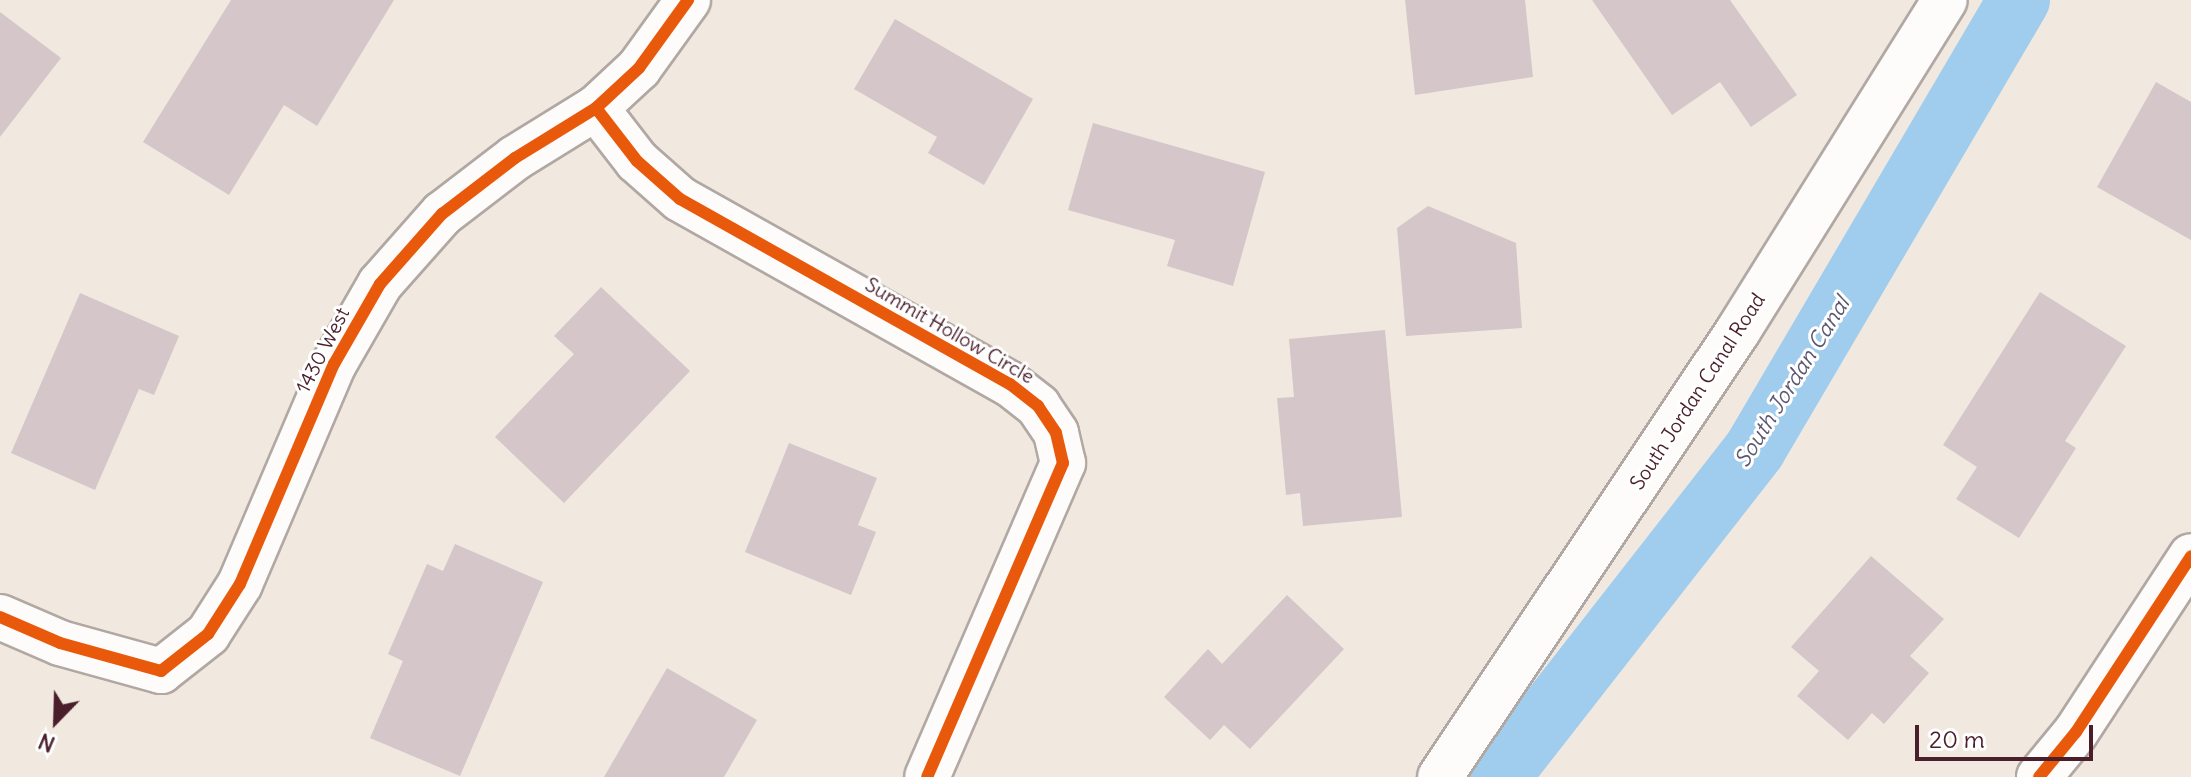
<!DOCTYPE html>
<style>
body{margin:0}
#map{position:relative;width:2191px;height:777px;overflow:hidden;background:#f1e9e0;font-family:Delius,sans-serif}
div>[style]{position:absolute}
.canal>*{height:62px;margin:-31px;padding:0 31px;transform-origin:31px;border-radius:31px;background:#a0cced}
.building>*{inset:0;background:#d4c6c9}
.roads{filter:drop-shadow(2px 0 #b1a7a3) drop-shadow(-2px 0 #b1a7a3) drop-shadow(0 2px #b1a7a3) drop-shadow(0 -2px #b1a7a3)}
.minor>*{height:44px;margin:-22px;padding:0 22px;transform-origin:22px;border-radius:22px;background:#fdfcfa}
.cycleway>*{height:12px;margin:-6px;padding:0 6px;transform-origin:6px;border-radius:6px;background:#e8590c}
span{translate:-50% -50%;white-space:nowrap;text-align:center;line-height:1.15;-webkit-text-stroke:6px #fff;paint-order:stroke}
.street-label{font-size:20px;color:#4a1f2b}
.water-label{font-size:22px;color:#5c5771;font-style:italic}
.north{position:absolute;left:16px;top:681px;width:80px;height:80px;-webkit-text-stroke:6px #fff;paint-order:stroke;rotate:203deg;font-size:22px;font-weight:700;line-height:32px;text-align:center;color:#4a1f2b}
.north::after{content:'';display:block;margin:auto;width:28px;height:36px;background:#4a1f2b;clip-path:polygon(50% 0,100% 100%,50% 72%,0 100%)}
.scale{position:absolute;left:1915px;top:725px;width:178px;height:36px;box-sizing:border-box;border:4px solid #4a1f2b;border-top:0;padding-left:10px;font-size:24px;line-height:28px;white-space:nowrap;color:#4a1f2b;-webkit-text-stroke:6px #fff;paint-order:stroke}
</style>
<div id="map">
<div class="canal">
<i style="left:1499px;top:777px;width:416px;rotate:-52deg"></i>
<i style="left:1755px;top:449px;width:521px;rotate:-59.55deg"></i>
</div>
<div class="building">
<i style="clip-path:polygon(231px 0,394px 0,317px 126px,284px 105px,229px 195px,143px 142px)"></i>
<i style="clip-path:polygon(1405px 0,1525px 0,1533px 77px,1415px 95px)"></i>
<i style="clip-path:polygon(1592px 0,1730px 0,1797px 95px,1751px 127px,1720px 82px,1672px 115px)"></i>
<i style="clip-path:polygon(0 12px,61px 58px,0 137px)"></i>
<i style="clip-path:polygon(895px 19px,1033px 99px,984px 185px,928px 153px,937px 137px,854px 89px)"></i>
<i style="clip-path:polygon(2156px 82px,2191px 102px,2191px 240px,2097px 187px)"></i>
<i style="clip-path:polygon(1093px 123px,1265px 172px,1233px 286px,1167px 266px,1175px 240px,1068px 210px)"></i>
<i style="clip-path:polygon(1428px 206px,1516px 243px,1522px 328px,1406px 336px,1397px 228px)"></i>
<i style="clip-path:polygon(601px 287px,690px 371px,564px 503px,495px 437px,574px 354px,554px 336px)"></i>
<i style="clip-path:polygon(2040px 292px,2126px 346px,2065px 441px,2076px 448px,2019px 538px,1956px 499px,1977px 467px,1943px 445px)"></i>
<i style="clip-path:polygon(80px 293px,179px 336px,154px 395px,139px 389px,95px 490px,11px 453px)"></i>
<i style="clip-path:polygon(1385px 330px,1402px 517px,1303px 526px,1300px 493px,1286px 495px,1277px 398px,1294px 397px,1289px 339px)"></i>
<i style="clip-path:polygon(789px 443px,877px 478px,858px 525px,876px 532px,851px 595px,745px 552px)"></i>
<i style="clip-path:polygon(455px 544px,543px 582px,460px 776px,370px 738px,403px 661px,388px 654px,427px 564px,443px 571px)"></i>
<i style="clip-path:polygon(1871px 556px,1944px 619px,1910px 656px,1929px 673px,1884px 724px,1872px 713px,1848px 740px,1797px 696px,1819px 671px,1791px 647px)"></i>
<i style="clip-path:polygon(1287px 595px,1344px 649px,1250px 749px,1224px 725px,1210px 740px,1164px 697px,1208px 649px,1222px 664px)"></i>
<i style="clip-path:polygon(667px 668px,757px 720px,724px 777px,604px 777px)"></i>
</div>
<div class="roads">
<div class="minor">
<i style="left:596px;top:108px;width:67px;rotate:52.3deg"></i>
<i style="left:637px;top:161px;width:57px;rotate:41.5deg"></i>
<i style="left:680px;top:199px;width:378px;rotate:29.3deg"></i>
<i style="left:1010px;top:384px;width:36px;rotate:38deg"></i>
<i style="left:1038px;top:406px;width:32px;rotate:56deg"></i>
<i style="left:1056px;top:433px;width:31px;rotate:77deg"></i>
<i style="left:1063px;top:463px;width:342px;rotate:113.4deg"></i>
<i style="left:0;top:617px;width:65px;rotate:23.4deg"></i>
<i style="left:60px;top:643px;width:105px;rotate:15.5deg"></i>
<i style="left:161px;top:671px;width:60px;rotate:-38.2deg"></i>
<i style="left:208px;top:634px;width:59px;rotate:-57.4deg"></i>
<i style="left:240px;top:584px;width:239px;rotate:-66.9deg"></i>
<i style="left:334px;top:364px;width:92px;rotate:-60.1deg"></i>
<i style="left:380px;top:284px;width:94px;rotate:-48.5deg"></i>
<i style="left:442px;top:214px;width:92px;rotate:-37.5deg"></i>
<i style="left:515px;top:158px;width:95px;rotate:-31.7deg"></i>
<i style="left:596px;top:108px;width:59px;rotate:-42.9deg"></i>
<i style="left:639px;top:68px;width:84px;rotate:-54.2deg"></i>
<i style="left:1440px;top:777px;width:536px;rotate:-56.25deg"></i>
<i style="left:1738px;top:331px;width:390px;rotate:-58deg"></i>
<i style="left:2039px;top:777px;width:58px;rotate:-50.6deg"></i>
<i style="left:2076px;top:732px;width:210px;rotate:-56.8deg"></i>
</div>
</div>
<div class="cycleway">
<i style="left:596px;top:108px;width:67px;rotate:52.3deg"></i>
<i style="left:637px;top:161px;width:57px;rotate:41.5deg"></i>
<i style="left:680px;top:199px;width:378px;rotate:29.3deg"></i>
<i style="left:1010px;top:384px;width:36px;rotate:38deg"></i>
<i style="left:1038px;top:406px;width:32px;rotate:56deg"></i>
<i style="left:1056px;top:433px;width:31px;rotate:77deg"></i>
<i style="left:1063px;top:463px;width:342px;rotate:113.4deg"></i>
<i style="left:0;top:617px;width:65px;rotate:23.4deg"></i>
<i style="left:60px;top:643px;width:105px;rotate:15.5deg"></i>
<i style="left:161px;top:671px;width:60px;rotate:-38.2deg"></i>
<i style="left:208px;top:634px;width:59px;rotate:-57.4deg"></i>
<i style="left:240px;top:584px;width:239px;rotate:-66.9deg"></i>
<i style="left:334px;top:364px;width:92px;rotate:-60.1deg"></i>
<i style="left:380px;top:284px;width:94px;rotate:-48.5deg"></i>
<i style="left:442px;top:214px;width:92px;rotate:-37.5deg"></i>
<i style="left:515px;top:158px;width:95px;rotate:-31.7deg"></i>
<i style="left:596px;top:108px;width:59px;rotate:-42.9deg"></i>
<i style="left:639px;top:68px;width:84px;rotate:-54.2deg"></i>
<i style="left:2039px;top:777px;width:58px;rotate:-50.6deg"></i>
<i style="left:2076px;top:732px;width:210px;rotate:-56.8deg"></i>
</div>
<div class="street-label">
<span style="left:950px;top:330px;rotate:30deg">Summit Hollow Circle</span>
<span style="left:322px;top:350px;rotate:-63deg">1430 West</span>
<span style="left:1697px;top:391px;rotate:-57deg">South Jordan Canal Road</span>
</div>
<div class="water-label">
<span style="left:1792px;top:382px;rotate:-58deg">South Jordan Canal</span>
</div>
<div class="north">N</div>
<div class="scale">20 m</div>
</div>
